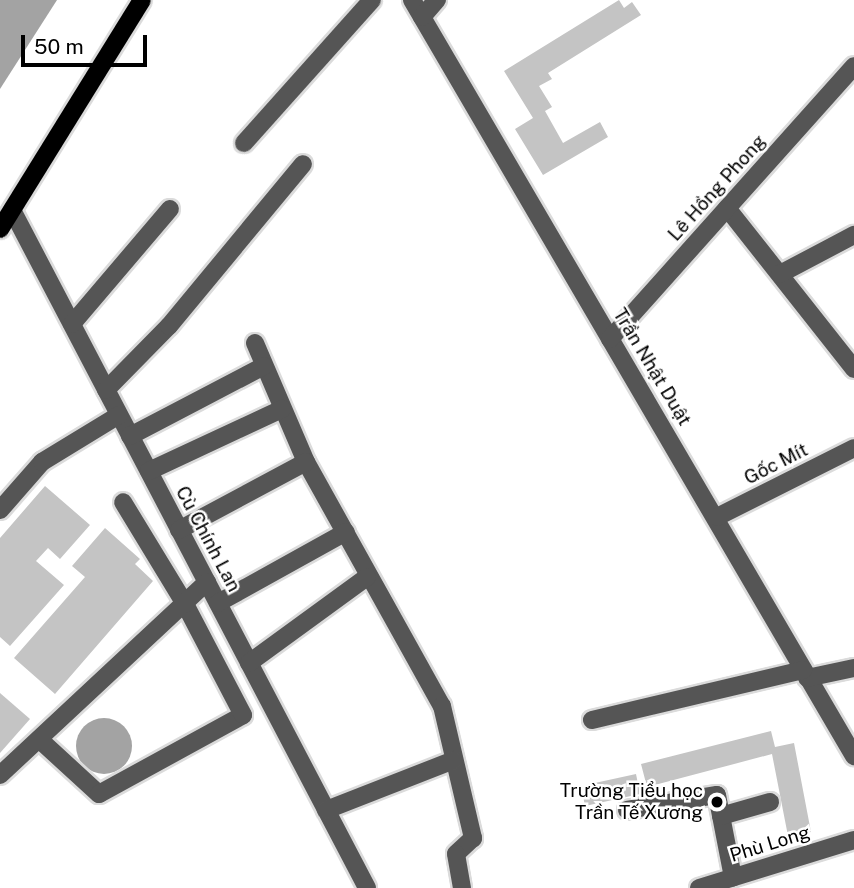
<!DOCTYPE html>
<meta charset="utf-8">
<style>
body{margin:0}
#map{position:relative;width:854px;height:888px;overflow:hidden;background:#fff;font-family:"Public Sans",sans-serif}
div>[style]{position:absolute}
.water>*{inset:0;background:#a3a3a3}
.round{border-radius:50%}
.building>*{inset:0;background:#c4c4c4}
.roads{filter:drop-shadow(2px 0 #dbdbdb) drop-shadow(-2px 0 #dbdbdb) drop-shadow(0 2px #dbdbdb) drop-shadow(0 -2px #dbdbdb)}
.minor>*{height:18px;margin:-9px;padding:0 9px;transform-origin:9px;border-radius:9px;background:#555}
.major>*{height:18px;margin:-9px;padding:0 9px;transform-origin:9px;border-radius:9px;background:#000}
.dots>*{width:19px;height:19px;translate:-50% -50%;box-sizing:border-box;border:4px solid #fff;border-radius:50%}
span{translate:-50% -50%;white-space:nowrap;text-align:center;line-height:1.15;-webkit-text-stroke:5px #fff;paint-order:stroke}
.street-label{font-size:19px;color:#000}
.poi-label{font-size:19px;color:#000}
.right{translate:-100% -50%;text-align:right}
.scale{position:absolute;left:21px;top:35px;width:126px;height:32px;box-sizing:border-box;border:4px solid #000;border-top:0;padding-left:9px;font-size:21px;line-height:24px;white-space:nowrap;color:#000;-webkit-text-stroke:5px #fff;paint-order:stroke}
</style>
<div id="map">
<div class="water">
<i style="clip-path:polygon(0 0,57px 0,0 89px)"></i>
<i class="round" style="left:76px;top:718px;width:56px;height:56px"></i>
</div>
<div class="building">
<i style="clip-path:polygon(619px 0,624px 8px,632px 2px,641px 15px,548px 73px,552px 79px,539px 86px,552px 107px,545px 111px,563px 143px,600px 122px,608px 137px,543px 175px,515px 129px,533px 118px,504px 71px)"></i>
<i style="clip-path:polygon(45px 486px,90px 525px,60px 559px,48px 548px,36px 561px,64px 585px,10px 646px,0 637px,0 538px)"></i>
<i style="clip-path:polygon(105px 528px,140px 559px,135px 564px,153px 581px,55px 694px,14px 658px,85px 577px,72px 566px)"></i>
<i style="clip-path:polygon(0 693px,30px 719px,0 753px)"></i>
<i style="clip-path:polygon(771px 731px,775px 747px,794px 743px,811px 832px,788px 836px,772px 754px,647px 787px,641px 764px)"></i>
<i style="clip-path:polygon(636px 774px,640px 794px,585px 806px,581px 786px)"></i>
</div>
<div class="roads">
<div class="minor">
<i style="left:412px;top:0;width:876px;rotate:59.69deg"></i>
<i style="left:422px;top:17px;width:23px;rotate:-49deg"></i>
<i style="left:244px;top:143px;width:192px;rotate:-48.2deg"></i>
<i style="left:727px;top:208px;width:205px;rotate:51.7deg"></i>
<i style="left:12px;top:210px;width:765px;rotate:62.36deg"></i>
<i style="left:780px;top:274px;width:84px;rotate:-27.8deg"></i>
<i style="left:72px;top:324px;width:151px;rotate:-49.6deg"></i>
<i style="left:610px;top:339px;width:366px;rotate:-48.2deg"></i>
<i style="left:255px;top:343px;width:129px;rotate:66.8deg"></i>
<i style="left:306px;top:462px;width:279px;rotate:60.9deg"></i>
<i style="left:442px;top:706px;width:136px;rotate:76.8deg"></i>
<i style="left:473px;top:838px;width:23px;rotate:137deg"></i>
<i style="left:456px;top:854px;width:35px;rotate:80deg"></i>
<i style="left:106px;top:390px;width:90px;rotate:-45.5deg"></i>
<i style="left:169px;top:326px;width:210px;rotate:-50.4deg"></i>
<i style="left:130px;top:436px;width:151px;rotate:-27.6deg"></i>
<i style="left:149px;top:471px;width:147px;rotate:-25deg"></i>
<i style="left:0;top:510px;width:64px;rotate:-48.8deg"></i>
<i style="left:42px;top:462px;width:90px;rotate:-31.4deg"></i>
<i style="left:717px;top:517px;width:153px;rotate:-26.7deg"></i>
<i style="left:179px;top:530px;width:144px;rotate:-28.2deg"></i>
<i style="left:218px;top:603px;width:146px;rotate:-29deg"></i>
<i style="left:249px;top:663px;width:146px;rotate:-36.1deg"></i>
<i style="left:807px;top:678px;width:48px;rotate:-12deg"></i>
<i style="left:592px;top:720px;width:217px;rotate:-13.3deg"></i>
<i style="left:40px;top:740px;width:80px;rotate:42.5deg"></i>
<i style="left:99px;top:794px;width:164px;rotate:-28.7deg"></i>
<i style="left:243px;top:715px;width:125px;rotate:-117.6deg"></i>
<i style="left:185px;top:604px;width:119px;rotate:-121.3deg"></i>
<i style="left:0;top:775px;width:283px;rotate:-43deg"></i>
<i style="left:326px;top:810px;width:137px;rotate:-21.3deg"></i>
<i style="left:627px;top:810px;width:91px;rotate:-9.5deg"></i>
<i style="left:717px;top:795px;width:84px;rotate:79deg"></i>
<i style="left:721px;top:816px;width:51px;rotate:-15.9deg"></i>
<i style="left:699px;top:888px;width:162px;rotate:-17.2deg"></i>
</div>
<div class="major">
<i style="left:0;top:229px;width:269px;rotate:-58.2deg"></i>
</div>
</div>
<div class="dots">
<i style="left:717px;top:802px;background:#000"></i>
</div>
<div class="street-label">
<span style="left:717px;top:188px;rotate:-48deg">Lê Hồng Phong</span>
<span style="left:652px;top:367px;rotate:59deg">Trần Nhật Duật</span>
<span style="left:776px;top:464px;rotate:-27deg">Gốc Mít</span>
<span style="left:208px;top:539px;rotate:62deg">Cù Chính Lan</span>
<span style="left:770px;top:844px;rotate:-17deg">Phù Long</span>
</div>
<div class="poi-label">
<span class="right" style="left:703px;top:802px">Trường Tiểu học<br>Trần Tế Xương</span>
</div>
<div class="scale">50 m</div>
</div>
